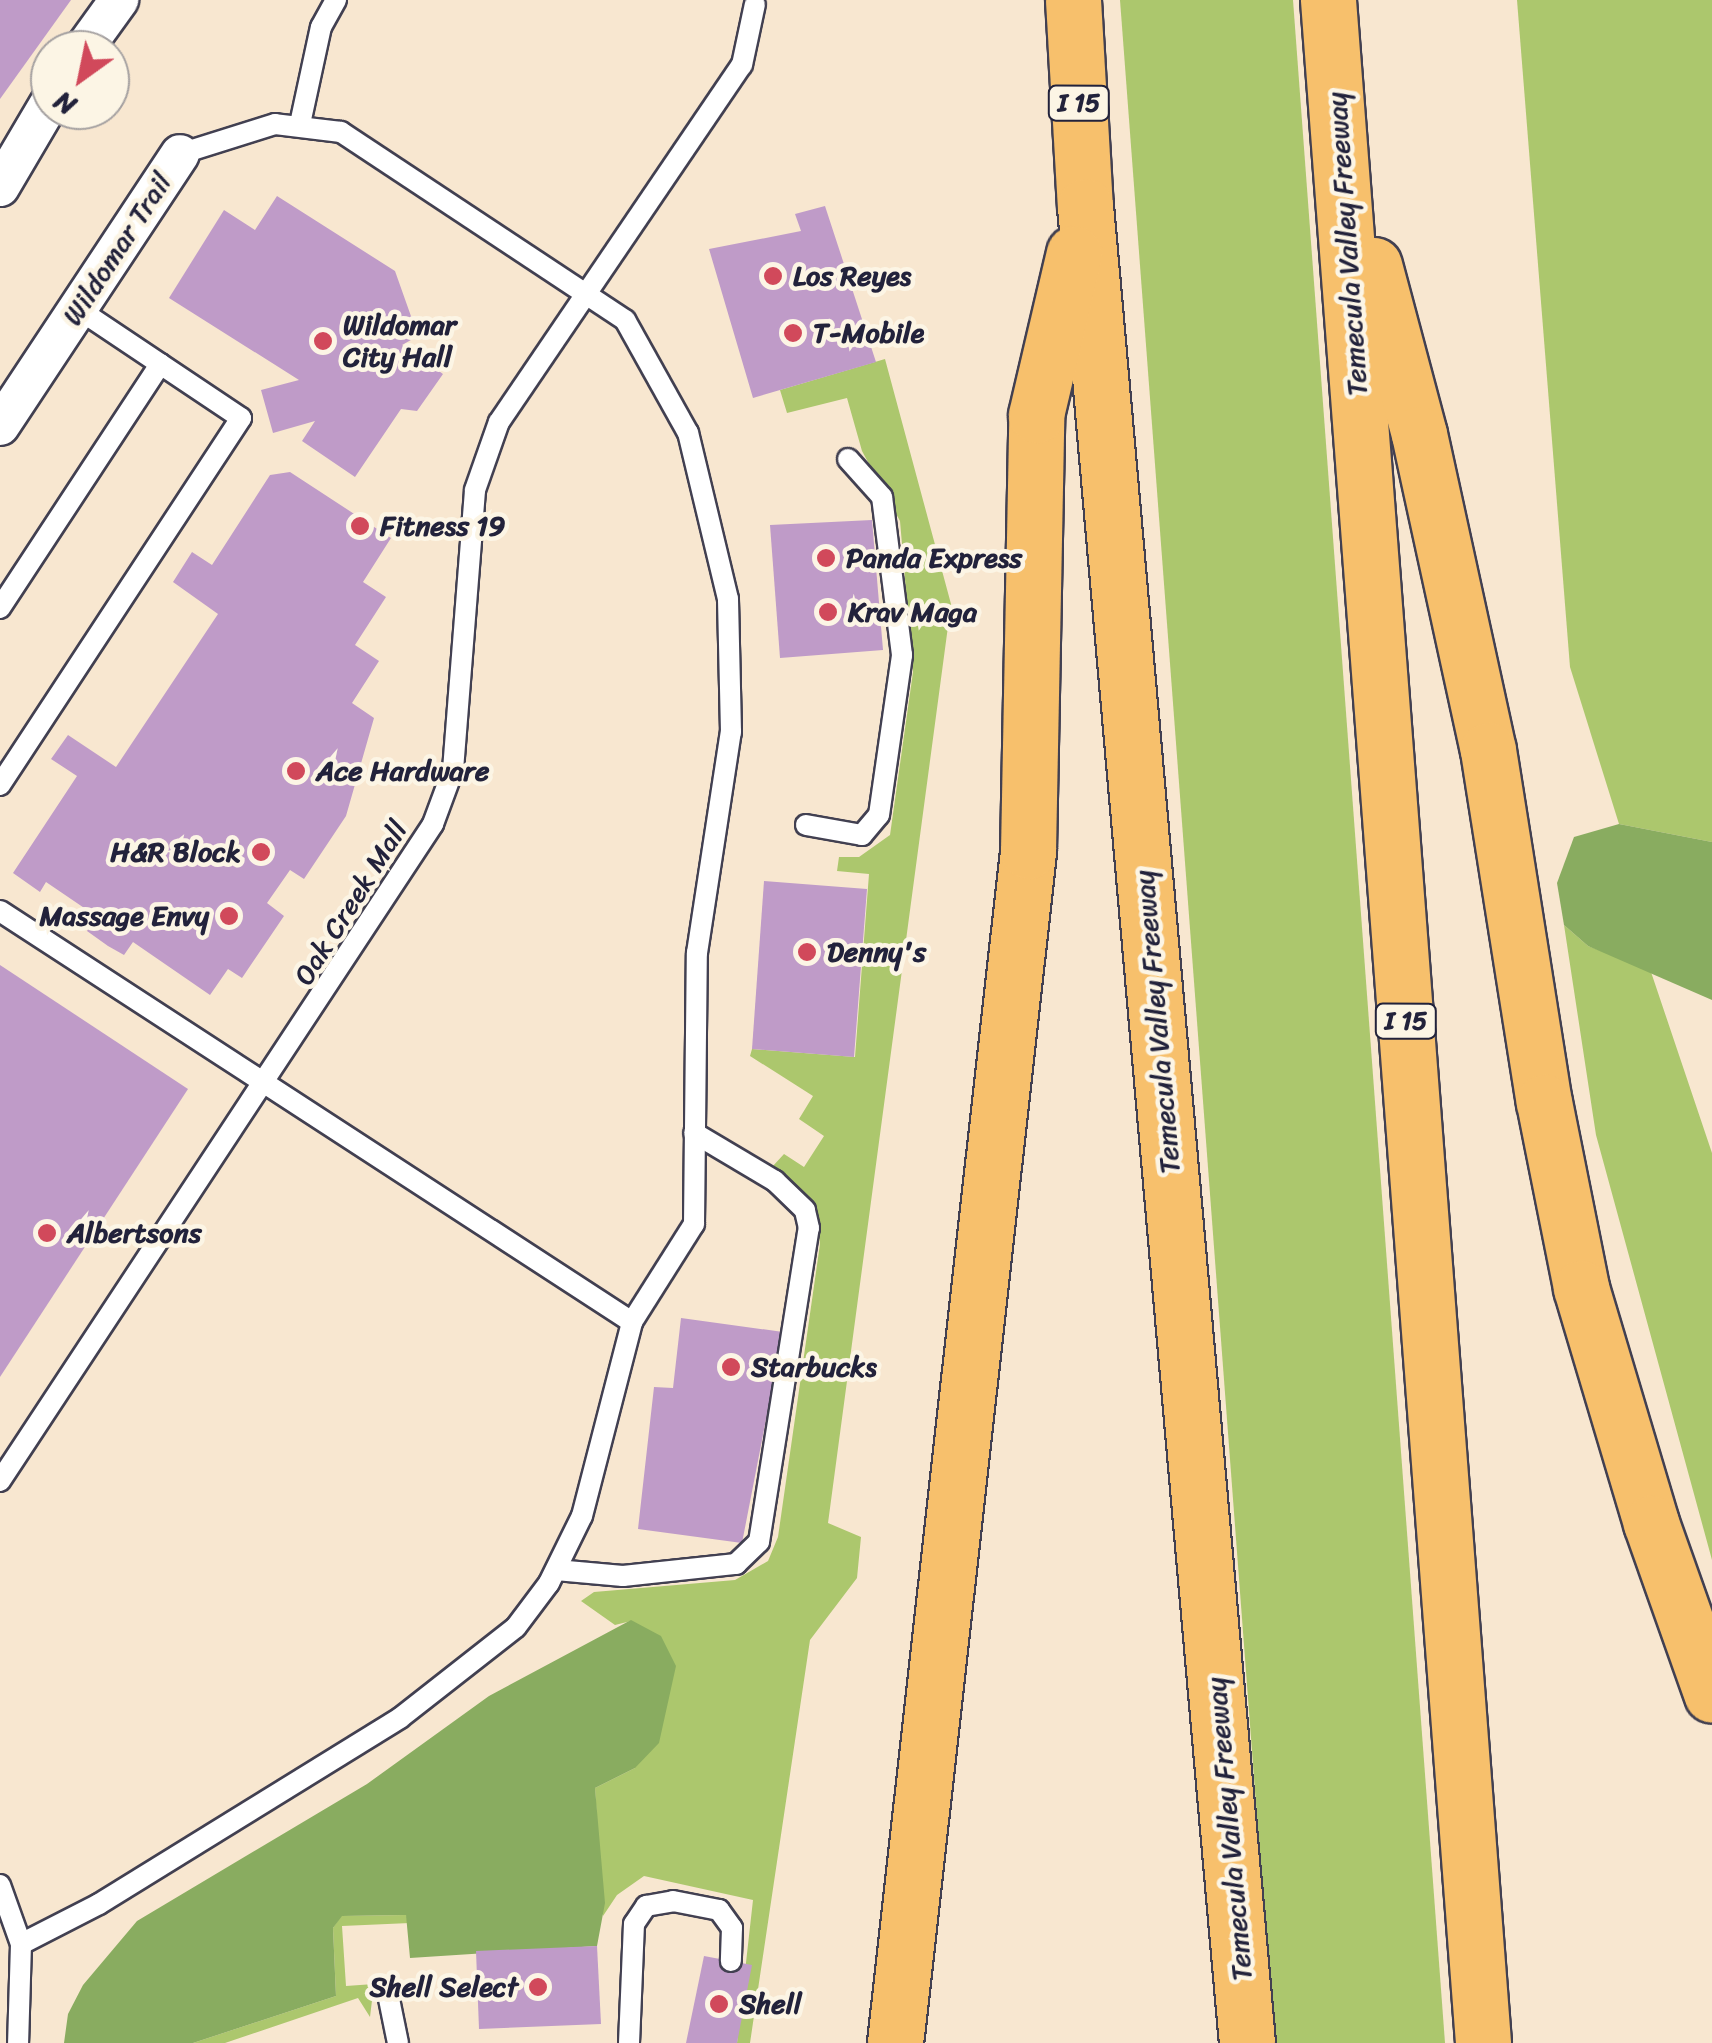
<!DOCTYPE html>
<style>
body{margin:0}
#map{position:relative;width:1712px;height:2043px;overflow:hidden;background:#f8e7d0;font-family:Sriracha,sans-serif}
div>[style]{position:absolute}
.green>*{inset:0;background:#acc76d}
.forest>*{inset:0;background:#89ac60}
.building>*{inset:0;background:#bf9bc8}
.roads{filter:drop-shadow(2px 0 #424051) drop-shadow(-2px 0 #424051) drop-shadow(0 2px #424051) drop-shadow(0 -2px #424051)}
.lane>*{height:20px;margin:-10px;padding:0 10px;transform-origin:10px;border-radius:10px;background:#fff}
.street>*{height:38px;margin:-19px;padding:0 19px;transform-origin:19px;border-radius:19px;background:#fff}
.highway>*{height:55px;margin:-27.5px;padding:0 27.5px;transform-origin:27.5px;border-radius:27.5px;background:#f7c06c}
.dots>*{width:28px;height:28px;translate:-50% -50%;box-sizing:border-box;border:5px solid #fcf5e5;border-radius:50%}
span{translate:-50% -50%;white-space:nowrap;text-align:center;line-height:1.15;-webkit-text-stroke:9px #fcf5e5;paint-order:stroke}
.shield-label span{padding:2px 8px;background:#fcf5e5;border:2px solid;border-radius:8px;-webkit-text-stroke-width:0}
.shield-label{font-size:25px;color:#22223b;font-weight:700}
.street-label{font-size:28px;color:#22223b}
.poi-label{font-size:28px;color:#22223b;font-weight:700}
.left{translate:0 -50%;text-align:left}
.right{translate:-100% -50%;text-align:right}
.north{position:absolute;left:30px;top:30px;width:100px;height:100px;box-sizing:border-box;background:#fcf5e5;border:2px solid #a5a1a1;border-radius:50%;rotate:213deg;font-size:28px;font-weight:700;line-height:40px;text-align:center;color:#22223b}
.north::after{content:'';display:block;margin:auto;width:35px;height:45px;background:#d1495b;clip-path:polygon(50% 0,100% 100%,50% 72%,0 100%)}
</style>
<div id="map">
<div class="green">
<i style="clip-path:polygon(1120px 0,1293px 0,1445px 2043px,1274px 2043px)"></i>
<i style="clip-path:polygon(1517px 0,1712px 0,1712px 842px,1619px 824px,1570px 667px)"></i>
<i style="clip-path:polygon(885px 359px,951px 604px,828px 1523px,861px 1537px,857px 1578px,810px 1640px,750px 2043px,737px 2043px,753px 1900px,644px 1876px,617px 1895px,603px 1916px,595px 1788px,635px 1768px,631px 1621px,615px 1625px,581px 1601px,594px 1592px,735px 1580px,768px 1561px,778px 1537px,820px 1244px,818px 1227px,772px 1167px,784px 1154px,804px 1167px,824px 1136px,799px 1119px,813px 1096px,750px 1056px,752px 1049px,855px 1057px,869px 874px,837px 871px,839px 857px,859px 857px,890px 835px,913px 672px,900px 521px,862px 451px,847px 398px,787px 413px,780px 390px)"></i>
<i style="clip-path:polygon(1564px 925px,1588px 946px,1650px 969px,1712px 1153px,1712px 1560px,1596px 1135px)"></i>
<i style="clip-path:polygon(406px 1915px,410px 1923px,342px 1926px,346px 1986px,374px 1984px,370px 2017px,358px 1998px,225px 2043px,193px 2043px,336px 1996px,333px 1928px,341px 1916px)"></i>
</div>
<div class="forest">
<i style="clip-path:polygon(1619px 824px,1712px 842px,1712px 1000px,1588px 946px,1564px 925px,1557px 883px,1574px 837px)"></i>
<i style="clip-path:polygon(631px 1620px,661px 1636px,676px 1666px,659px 1743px,635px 1768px,595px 1788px,605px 1903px,597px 1946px,410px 1958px,406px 1915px,342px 1916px,333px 1928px,336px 1996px,193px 2043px,64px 2043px,68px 2014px,83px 1985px,137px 1921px,367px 1784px,489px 1696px)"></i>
</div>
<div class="building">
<i style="clip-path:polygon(0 0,71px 0,0 99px)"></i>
<i style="clip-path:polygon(277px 196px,395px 271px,418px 336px,402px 345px,443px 374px,417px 411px,401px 409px,355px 477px,302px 441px,315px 421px,273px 433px,261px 390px,299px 380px,169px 298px,224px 210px,255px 230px)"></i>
<i style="clip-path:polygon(825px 206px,876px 362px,753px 398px,709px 249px,801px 231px,795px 214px)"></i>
<i style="clip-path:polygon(290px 472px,391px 538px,363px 582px,386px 597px,355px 645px,379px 661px,352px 703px,374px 718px,346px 816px,304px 879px,290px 870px,267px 903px,284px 916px,242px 978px,228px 969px,210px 995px,133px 942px,124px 955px,108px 946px,87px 931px,96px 916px,46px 882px,40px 892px,13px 873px,77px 776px,51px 759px,68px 735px,116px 767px,218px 614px,173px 582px,192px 552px,212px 565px,270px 475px)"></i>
<i style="clip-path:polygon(872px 520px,883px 650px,780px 658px,770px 525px)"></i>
<i style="clip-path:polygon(764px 881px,867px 889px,854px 1057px,752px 1049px)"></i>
<i style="clip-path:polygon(0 965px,188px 1089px,0 1377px)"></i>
<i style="clip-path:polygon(681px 1318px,783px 1332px,742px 1543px,638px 1529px,654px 1387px,673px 1388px)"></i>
<i style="clip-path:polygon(597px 1946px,601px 2024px,479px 2029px,476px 1951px)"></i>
<i style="clip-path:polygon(704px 1956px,752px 1965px,737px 2043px,686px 2043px)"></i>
</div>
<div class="roads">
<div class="lane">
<i style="left:300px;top:124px;width:99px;rotate:-77.8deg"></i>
<i style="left:321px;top:27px;width:31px;rotate:-61deg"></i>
<i style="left:0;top:608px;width:292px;rotate:-56.7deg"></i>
<i style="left:0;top:785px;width:439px;rotate:-56.7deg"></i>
<i style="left:241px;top:418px;width:196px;rotate:-146.2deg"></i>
<i style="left:806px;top:825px;width:57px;rotate:10.1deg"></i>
<i style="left:862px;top:835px;width:26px;rotate:-50deg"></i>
<i style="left:879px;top:815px;width:162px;rotate:-81.8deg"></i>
<i style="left:902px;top:655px;width:159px;rotate:-97.2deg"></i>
<i style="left:882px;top:497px;width:51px;rotate:-131.8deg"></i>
<i style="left:0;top:911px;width:754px;rotate:33.04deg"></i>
<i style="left:0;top:1481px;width:787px;rotate:-56.61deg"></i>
<i style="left:433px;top:824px;width:58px;rotate:-69.7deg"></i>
<i style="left:453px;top:770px;width:281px;rotate:-85.5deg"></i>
<i style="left:475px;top:490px;width:72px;rotate:-70.6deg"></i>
<i style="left:499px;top:422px;width:432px;rotate:-55.8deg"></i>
<i style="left:742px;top:65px;width:62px;rotate:-78deg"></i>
<i style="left:556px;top:1570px;width:67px;rotate:5.1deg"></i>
<i style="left:623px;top:1576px;width:114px;rotate:-6.1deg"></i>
<i style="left:736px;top:1564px;width:32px;rotate:-44deg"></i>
<i style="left:759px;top:1542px;width:318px;rotate:-81deg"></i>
<i style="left:809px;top:1228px;width:18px;rotate:-103deg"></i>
<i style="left:805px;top:1210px;width:42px;rotate:-136deg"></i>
<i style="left:775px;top:1181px;width:94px;rotate:-149.3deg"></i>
<i style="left:0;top:1885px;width:63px;rotate:70.4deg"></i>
<i style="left:21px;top:1944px;width:99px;rotate:91.7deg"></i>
<i style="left:21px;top:1944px;width:88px;rotate:-27.1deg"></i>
<i style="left:99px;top:1904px;width:354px;rotate:-31.7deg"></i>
<i style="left:400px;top:1718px;width:147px;rotate:-38.1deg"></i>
<i style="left:516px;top:1627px;width:55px;rotate:-53.1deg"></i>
<i style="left:549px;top:1583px;width:75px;rotate:-63.8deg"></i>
<i style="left:582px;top:1516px;width:200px;rotate:-75.5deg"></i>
<i style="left:632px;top:1322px;width:116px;rotate:-57.7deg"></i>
<i style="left:694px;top:1224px;width:271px;rotate:-89.4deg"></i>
<i style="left:697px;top:953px;width:224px;rotate:-81.3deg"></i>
<i style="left:731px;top:732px;width:133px;rotate:-91.3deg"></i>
<i style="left:728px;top:599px;width:171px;rotate:-103.5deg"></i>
<i style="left:688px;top:433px;width:129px;rotate:-119.1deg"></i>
<i style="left:625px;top:320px;width:341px;rotate:-146.5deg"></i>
<i style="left:341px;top:132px;width:66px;rotate:-173.1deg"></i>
<i style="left:275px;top:124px;width:100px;rotate:162.5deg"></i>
<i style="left:388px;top:1994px;width:50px;rotate:78.5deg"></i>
<i style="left:629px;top:2043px;width:119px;rotate:-87.6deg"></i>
<i style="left:634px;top:1924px;width:22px;rotate:-56deg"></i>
<i style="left:646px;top:1906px;width:27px;rotate:-10deg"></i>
<i style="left:673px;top:1901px;width:47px;rotate:11.1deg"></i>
<i style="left:719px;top:1910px;width:22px;rotate:54deg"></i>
<i style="left:732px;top:1928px;width:33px;rotate:92deg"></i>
</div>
<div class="street">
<i style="left:83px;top:50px;width:62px;rotate:-54.2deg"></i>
<i style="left:0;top:187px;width:99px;rotate:-59.5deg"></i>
<i style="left:0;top:426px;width:326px;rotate:-56.5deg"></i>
</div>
<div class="highway">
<i style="left:1073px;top:0;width:206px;rotate:86.7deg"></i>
<i style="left:1085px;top:206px;width:1844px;rotate:84.96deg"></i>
<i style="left:1328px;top:0;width:2049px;rotate:85.66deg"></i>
<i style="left:1374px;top:265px;width:175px;rotate:75.1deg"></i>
<i style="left:1419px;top:434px;width:323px;rotate:77.7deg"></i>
<i style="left:1488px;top:750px;width:356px;rotate:81deg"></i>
<i style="left:1544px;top:1102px;width:190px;rotate:78.7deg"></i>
<i style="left:1581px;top:1288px;width:245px;rotate:73.4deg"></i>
<i style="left:1651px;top:1523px;width:182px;rotate:70.5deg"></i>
<i style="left:895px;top:2043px;width:1199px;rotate:-83.63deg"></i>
<i style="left:1028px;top:851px;width:436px;rotate:-88.9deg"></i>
<i style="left:1036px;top:415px;width:166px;rotate:-76.8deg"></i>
</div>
</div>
<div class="dots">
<i style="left:773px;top:276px;background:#d1495b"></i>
<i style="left:793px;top:333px;background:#d1495b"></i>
<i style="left:323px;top:341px;background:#d1495b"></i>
<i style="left:360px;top:526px;background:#d1495b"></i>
<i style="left:826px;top:558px;background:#d1495b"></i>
<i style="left:828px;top:612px;background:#d1495b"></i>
<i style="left:296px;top:771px;background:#d1495b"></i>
<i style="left:261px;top:852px;background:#d1495b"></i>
<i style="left:229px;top:916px;background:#d1495b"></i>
<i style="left:807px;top:952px;background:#d1495b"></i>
<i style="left:47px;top:1233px;background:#d1495b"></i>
<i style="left:731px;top:1367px;background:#d1495b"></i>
<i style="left:538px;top:1987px;background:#d1495b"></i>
<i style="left:719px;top:2004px;background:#d1495b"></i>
</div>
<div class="shield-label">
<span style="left:1079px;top:103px">I 15</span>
<span style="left:1406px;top:1021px">I 15</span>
</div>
<div class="street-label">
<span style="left:1347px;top:244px;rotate:-94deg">Temecula Valley Freeway</span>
<span style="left:117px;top:249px;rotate:-57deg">Wildomar Trail</span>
<span style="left:351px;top:903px;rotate:-58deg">Oak Creek Mall</span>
<span style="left:1157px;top:1022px;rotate:-95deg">Temecula Valley Freeway</span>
<span style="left:1229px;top:1829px;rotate:-95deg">Temecula Valley Freeway</span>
</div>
<div class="poi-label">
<span class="left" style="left:793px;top:276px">Los Reyes</span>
<span class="left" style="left:343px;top:341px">Wildomar<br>City Hall</span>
<span class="left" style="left:813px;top:333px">T-Mobile</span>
<span class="left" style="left:380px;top:526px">Fitness 19</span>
<span class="left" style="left:846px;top:558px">Panda Express</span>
<span class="left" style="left:848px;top:612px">Krav Maga</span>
<span class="left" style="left:316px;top:771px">Ace Hardware</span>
<span class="right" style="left:241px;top:852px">H&amp;R Block</span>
<span class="right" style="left:209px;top:916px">Massage Envy</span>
<span class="left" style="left:827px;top:952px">Denny's</span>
<span class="left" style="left:67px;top:1233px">Albertsons</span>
<span class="left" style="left:751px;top:1367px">Starbucks</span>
<span class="right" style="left:518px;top:1987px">Shell Select</span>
<span class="left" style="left:739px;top:2004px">Shell</span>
</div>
<div class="north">N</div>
</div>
